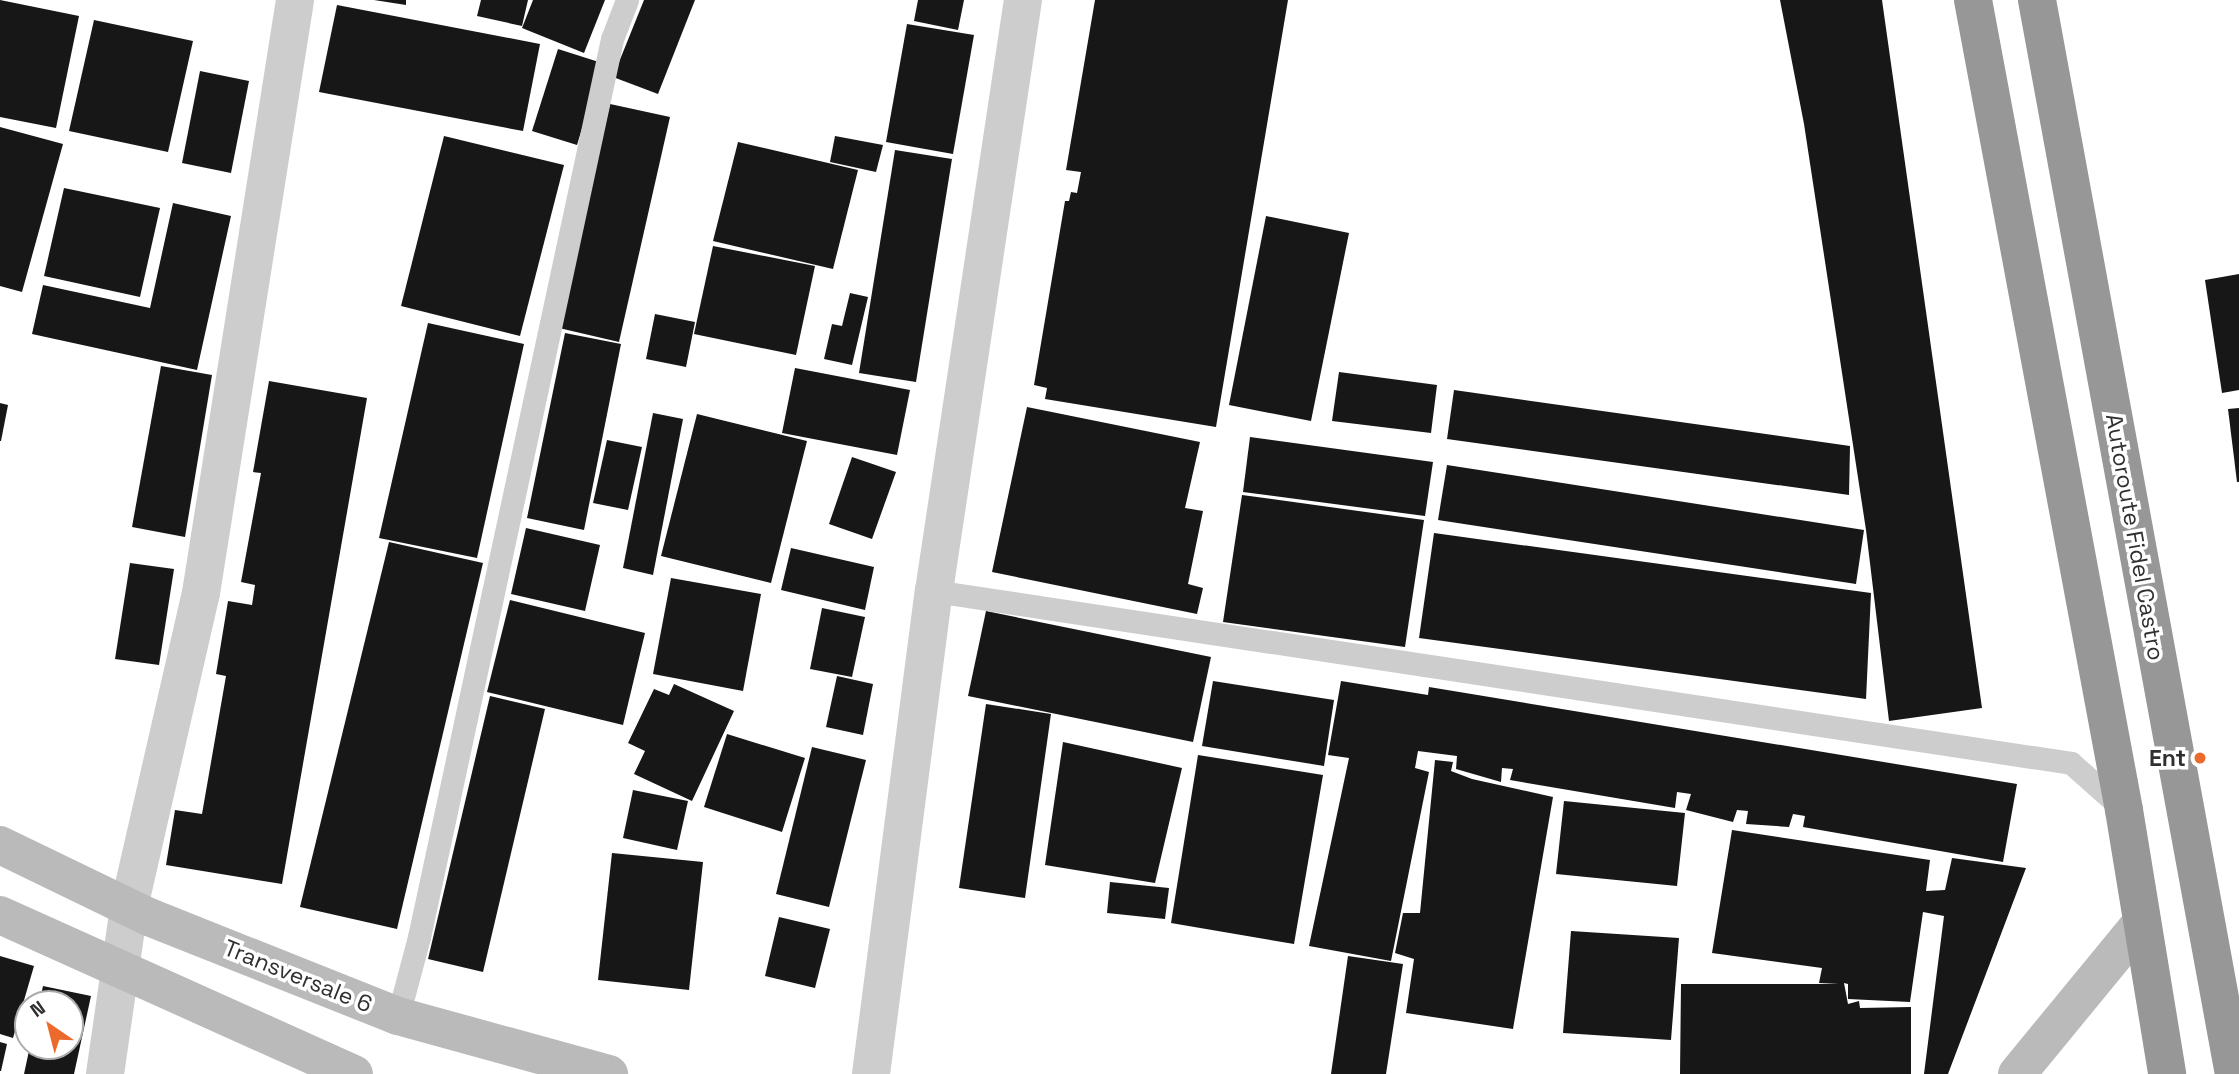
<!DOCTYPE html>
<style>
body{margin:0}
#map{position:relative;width:2239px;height:1074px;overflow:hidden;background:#fff;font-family:"Space Grotesk",sans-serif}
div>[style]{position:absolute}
.building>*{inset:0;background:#171717}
.lane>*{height:23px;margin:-11.5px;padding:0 11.5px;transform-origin:11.5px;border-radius:11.5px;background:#cdcdcd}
.street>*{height:38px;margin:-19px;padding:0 19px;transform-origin:19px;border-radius:19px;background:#cdcdcd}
.secondary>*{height:38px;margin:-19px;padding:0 19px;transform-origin:19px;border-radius:19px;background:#bababa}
.highway>*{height:38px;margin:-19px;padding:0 19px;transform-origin:19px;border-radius:19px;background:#979797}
.dots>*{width:19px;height:19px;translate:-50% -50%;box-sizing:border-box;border:4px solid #fff;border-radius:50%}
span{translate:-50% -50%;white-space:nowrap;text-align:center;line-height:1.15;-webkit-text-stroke:7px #fff;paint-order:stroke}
.street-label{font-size:23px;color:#303030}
.poi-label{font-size:23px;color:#303030;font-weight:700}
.right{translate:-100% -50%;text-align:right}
.north{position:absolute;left:14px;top:990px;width:70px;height:70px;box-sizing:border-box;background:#fff;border:2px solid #acacac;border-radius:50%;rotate:325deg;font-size:19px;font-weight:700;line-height:28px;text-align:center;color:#303030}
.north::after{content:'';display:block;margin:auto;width:24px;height:32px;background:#ec6b2c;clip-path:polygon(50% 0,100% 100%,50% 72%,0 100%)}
</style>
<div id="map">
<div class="building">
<i style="clip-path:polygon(0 0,79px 16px,56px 128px,0 117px)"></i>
<i style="clip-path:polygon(374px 0,406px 0,406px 5px)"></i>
<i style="clip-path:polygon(481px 0,528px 0,522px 26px,477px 16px)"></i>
<i style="clip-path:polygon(533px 0,605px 0,584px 53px,522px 28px)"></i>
<i style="clip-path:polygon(644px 0,695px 0,658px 94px,613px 77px)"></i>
<i style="clip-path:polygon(918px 0,964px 0,958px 30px,914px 21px)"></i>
<i style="clip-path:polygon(1095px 0,1288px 0,1216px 427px,1045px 399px,1047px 388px,1034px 385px,1065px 201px,1069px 201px,1071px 192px,1077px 193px,1081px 172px,1066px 170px)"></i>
<i style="clip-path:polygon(1780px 0,1882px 0,1982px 708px,1889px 721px,1866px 530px,1804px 124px)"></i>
<i style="clip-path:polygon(337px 5px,540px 44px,523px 131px,319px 92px)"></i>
<i style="clip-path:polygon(94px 20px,193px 41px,168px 152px,69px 131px)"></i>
<i style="clip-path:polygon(907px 24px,974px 35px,953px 154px,886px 142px)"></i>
<i style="clip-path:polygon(558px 49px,602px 63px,577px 145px,532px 131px)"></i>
<i style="clip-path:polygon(200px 71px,249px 81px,231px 173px,182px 163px)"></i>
<i style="clip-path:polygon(610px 104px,670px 117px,619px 342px,559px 328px)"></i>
<i style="clip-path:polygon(0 127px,63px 144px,22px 292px,0 286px)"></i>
<i style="clip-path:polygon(444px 136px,564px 165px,520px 336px,401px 306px)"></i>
<i style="clip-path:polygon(835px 136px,883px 145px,876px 172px,830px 162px)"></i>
<i style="clip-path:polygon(738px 142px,858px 170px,833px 269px,713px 241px)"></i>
<i style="clip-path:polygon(895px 150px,952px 159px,916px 382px,859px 373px)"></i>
<i style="clip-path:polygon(64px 188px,160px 208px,140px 297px,44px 276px)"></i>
<i style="clip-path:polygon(173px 203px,231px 216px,197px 370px,32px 334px,43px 285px,150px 308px)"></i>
<i style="clip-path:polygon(1266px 216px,1349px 233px,1311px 421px,1229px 405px)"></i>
<i style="clip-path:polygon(713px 246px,815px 266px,796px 355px,694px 334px)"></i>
<i style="clip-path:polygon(2239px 274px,2239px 390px,2222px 393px,2205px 280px)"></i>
<i style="clip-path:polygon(850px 293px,868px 297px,852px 365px,824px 359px,832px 324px,842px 326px)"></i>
<i style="clip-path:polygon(655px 314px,695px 322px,686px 367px,646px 359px)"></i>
<i style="clip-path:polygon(428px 323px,524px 344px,477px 558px,379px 538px)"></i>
<i style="clip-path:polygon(565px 333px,621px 344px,584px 530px,527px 518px)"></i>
<i style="clip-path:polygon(161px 366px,212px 375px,185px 537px,132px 527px)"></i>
<i style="clip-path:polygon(795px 368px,910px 390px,897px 455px,782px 433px)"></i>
<i style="clip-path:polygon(1339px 372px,1437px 385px,1431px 433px,1332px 421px)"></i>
<i style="clip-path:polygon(269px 381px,367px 398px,282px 884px,166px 865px,175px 810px,202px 814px,226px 676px,216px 674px,228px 601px,252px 605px,255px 585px,241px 582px,261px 473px,253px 472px)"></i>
<i style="clip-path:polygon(1454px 390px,1850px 446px,1849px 495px,1447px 439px)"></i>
<i style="clip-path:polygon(0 403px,8px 405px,1px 441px,0 441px)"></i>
<i style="clip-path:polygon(1027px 407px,1200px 442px,1185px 508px,1203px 511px,1188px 584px,1203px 588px,1197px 614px,992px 572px)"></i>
<i style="clip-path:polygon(2239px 408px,2239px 482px,2237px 482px,2228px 409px)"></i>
<i style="clip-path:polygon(653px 413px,683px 419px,653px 575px,623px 568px)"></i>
<i style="clip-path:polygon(697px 414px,807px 441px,771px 583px,661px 556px)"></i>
<i style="clip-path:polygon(1250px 437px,1433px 462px,1425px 516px,1243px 492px)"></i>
<i style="clip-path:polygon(607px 440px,642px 447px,628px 510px,593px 503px)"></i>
<i style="clip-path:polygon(852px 457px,896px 472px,872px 539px,829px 524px)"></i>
<i style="clip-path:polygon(1447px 465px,1864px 530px,1856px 584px,1438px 520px)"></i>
<i style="clip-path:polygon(1242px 495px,1424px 520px,1405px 647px,1223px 622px)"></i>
<i style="clip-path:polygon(526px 528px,600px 545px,585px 611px,511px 594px)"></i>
<i style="clip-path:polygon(1434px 533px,1871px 593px,1866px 699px,1419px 638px)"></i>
<i style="clip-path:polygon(389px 542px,483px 563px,397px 929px,300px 907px)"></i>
<i style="clip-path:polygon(791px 548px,874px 567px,865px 610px,781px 590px)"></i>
<i style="clip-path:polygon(130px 563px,174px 569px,159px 665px,115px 659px)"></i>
<i style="clip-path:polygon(671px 578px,761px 594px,743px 691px,653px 674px)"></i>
<i style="clip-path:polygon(510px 600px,645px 633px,623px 725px,487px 692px)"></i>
<i style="clip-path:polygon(822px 608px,865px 617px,852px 677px,810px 669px)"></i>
<i style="clip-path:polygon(986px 611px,1211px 657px,1193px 742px,968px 696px)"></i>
<i style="clip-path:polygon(837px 676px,873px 684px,863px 735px,826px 727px)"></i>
<i style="clip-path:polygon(1213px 681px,1334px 700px,1324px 766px,1202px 746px)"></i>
<i style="clip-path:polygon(1341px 681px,1428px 695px,1429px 687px,2017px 784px,2003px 862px,1803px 827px,1805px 816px,1793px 814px,1789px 827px,1746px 824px,1748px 811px,1737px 810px,1733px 822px,1686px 810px,1691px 794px,1677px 792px,1675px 808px,1510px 780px,1513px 769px,1502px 768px,1501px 782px,1456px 769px,1457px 756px,1418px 751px,1415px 768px,1429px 772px,1391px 961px,1309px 946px,1349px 758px,1328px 755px)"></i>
<i style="clip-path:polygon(674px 684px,734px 711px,692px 801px,634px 774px,645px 751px,628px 743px,654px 689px,669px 695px)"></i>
<i style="clip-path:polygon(490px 696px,545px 709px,483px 972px,428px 959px)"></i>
<i style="clip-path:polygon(986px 704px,1051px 714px,1025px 898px,959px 888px)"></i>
<i style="clip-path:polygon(727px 734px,805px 758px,782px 832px,704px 807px)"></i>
<i style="clip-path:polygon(1063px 742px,1182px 768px,1155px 883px,1045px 865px)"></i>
<i style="clip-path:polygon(812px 747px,866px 760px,829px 907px,776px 894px)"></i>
<i style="clip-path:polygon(1198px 755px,1323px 775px,1294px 944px,1171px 923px)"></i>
<i style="clip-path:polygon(1435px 760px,1453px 762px,1451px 771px,1472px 779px,1553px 797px,1513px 1029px,1406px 1013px,1414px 959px,1395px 953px,1403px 913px,1420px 913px)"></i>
<i style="clip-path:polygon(633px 790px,688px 801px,677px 850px,623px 838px)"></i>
<i style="clip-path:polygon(1564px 801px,1685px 813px,1677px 886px,1556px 874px)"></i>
<i style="clip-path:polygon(1732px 830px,1930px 860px,1926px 891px,1945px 890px,1952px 858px,2026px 868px,1948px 1074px,1924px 1074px,1944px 916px,1923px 912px,1910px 1002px,1848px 999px,1848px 984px,1844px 983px,1848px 1004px,1859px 1001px,1860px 1008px,1911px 1007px,1911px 1074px,1680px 1074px,1681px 984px,1839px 984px,1819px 983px,1822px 968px,1712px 953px)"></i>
<i style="clip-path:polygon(612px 853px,703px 862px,689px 990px,598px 980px)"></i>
<i style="clip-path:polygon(1110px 882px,1169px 888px,1165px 919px,1107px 913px)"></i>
<i style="clip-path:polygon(779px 917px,830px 929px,815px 988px,765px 976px)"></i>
<i style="clip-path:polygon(1571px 931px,1679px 938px,1671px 1040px,1563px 1033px)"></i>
<i style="clip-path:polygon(0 956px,34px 966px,13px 1038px,0 1034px)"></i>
<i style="clip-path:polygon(1348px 956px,1403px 964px,1386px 1074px,1331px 1074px)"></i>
<i style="clip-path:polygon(43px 986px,91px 996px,74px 1074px,24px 1074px,30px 1046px,70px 1046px,70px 1004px,39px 1004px)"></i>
<i style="clip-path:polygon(0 1042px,7px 1044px,1px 1071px,0 1071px)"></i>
</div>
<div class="lane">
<i style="left:934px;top:591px;width:1150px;rotate:8.6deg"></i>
<i style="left:2071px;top:763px;width:71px;rotate:41.6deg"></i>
<i style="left:398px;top:1016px;width:82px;rotate:-75.1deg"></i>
<i style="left:419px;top:937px;width:919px;rotate:-77.87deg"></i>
<i style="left:612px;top:39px;width:42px;rotate:-69deg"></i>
</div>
<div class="street">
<i style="left:105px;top:1074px;width:169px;rotate:-81.8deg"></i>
<i style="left:129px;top:907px;width:322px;rotate:-77.1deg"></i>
<i style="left:201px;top:593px;width:600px;rotate:-80.99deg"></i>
<i style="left:871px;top:1074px;width:487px;rotate:-82.6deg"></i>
<i style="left:934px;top:591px;width:598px;rotate:-81.44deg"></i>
</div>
<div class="secondary">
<i style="left:0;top:845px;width:165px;rotate:25.8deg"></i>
<i style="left:149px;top:917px;width:268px;rotate:21.7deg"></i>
<i style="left:398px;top:1016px;width:219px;rotate:15.4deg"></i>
<i style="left:0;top:915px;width:388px;rotate:24.2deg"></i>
<i style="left:2017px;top:1074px;width:197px;rotate:-50.6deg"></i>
</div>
<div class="highway">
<i style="left:1973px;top:0;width:824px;rotate:79.44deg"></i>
<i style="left:2124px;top:810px;width:267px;rotate:80.7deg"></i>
<i style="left:2037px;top:0;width:1092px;rotate:79.61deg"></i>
</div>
<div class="dots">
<i style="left:2200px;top:758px;background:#ec6b2c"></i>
</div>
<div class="street-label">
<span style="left:2135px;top:537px;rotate:80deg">Autoroute Fidel Castro</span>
<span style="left:298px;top:976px;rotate:22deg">Transversale 6</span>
</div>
<div class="poi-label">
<span class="right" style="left:2186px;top:758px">Ent</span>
</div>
<div class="north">N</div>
</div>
